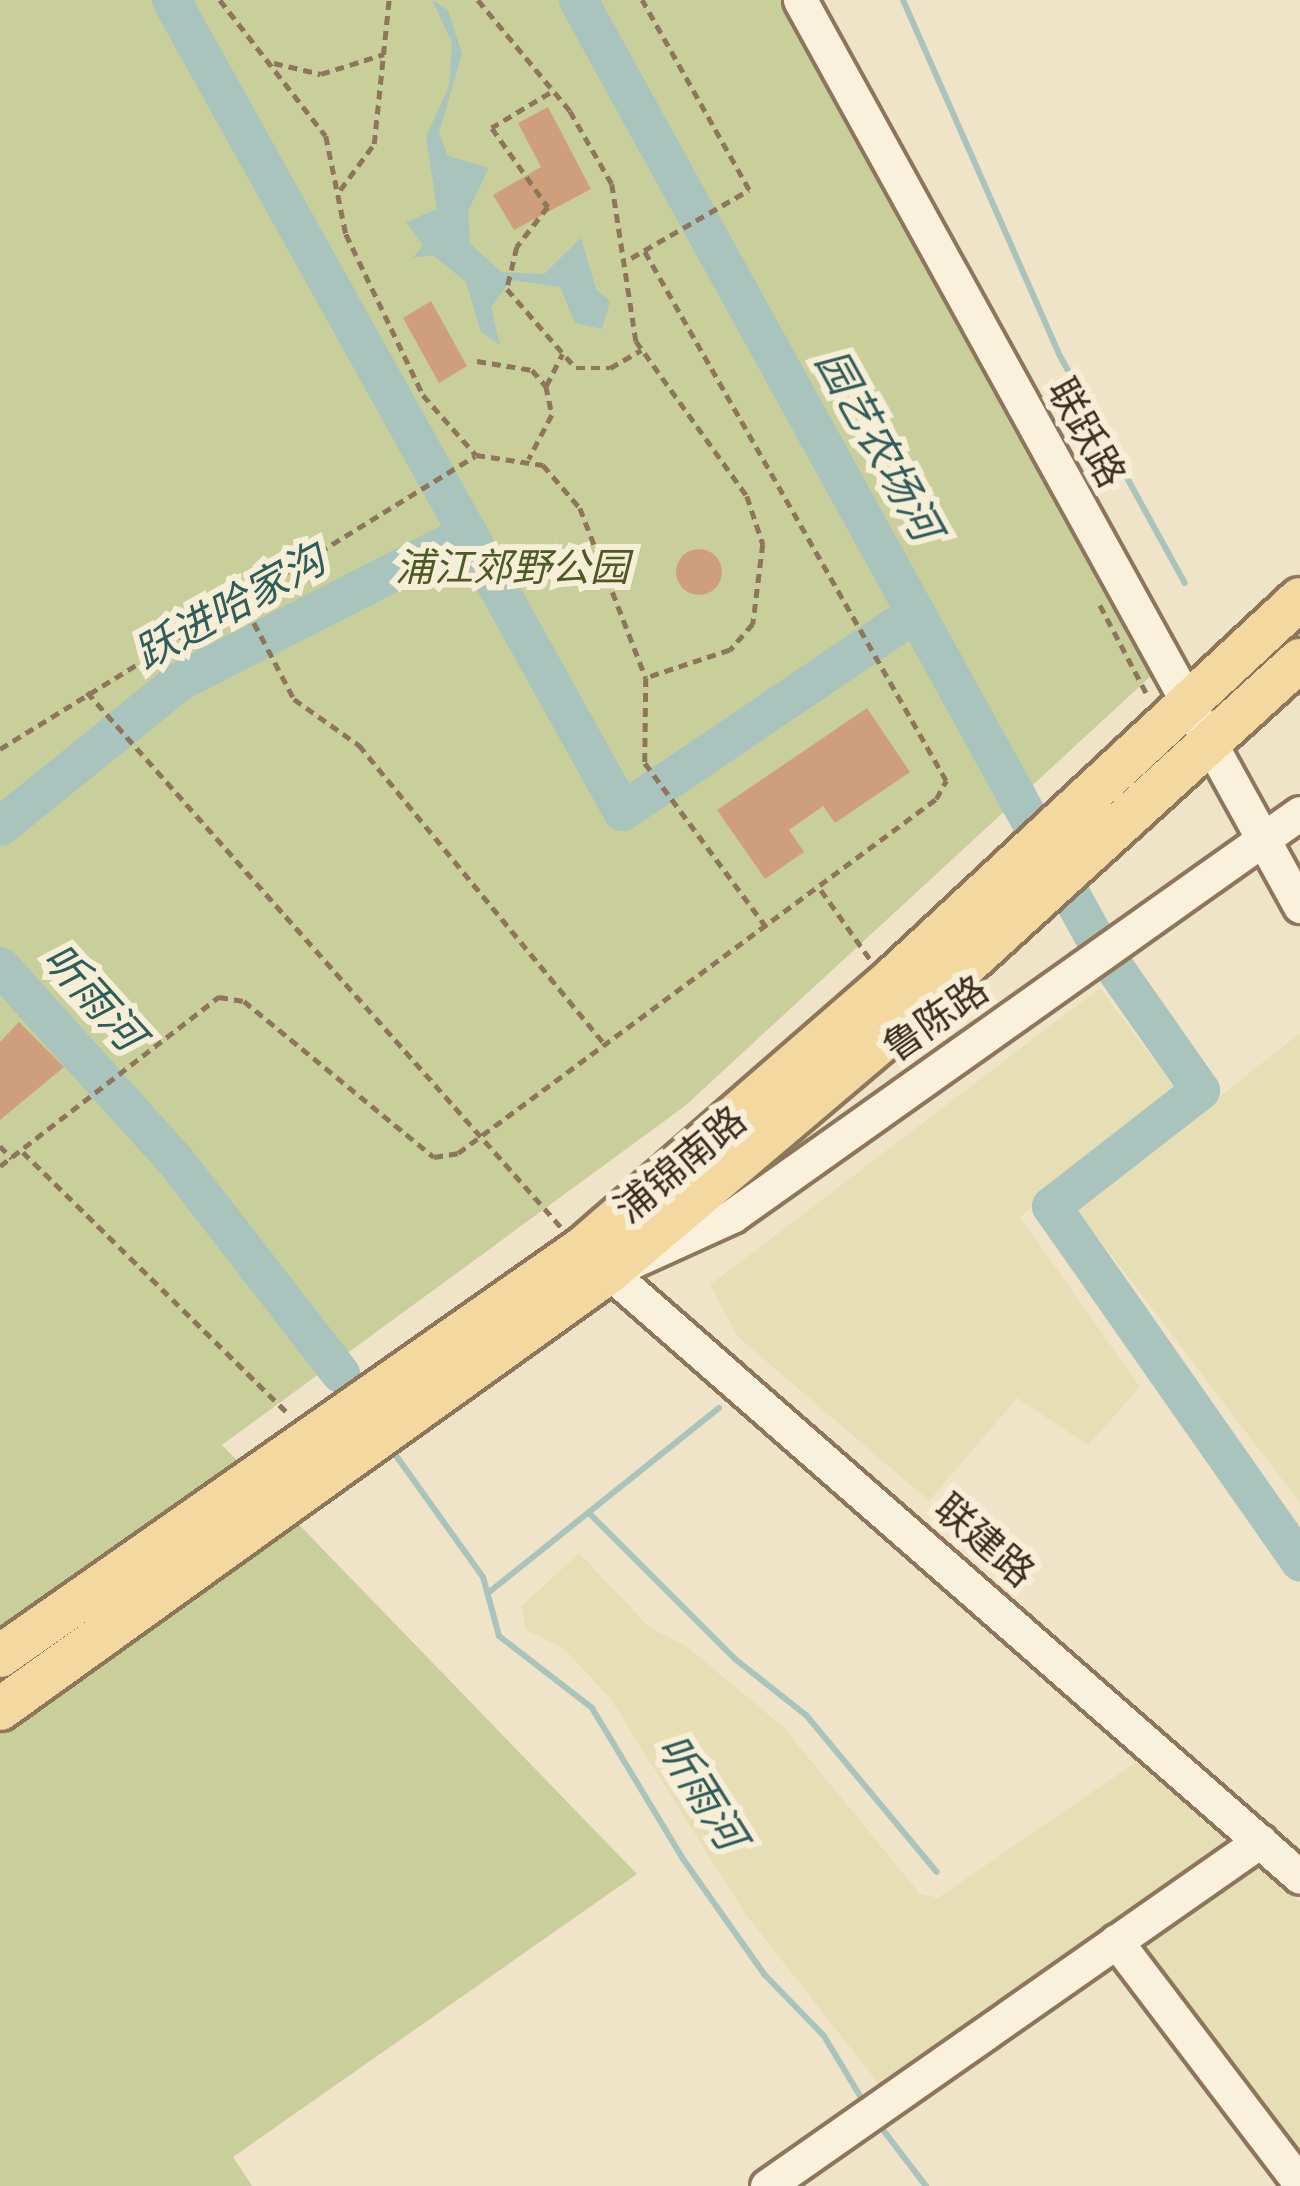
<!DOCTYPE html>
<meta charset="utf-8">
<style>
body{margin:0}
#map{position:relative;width:1300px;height:2186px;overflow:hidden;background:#f0e4c8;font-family:"Crimson Pro","Noto Sans SC",serif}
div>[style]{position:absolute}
.farmland>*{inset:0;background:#e6deb5}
.green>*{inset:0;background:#c9cf9b}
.water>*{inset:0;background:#a9c4bc}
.stream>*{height:6px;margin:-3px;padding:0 3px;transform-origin:3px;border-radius:3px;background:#a9c4bc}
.river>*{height:39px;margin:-19.5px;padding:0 19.5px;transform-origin:19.5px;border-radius:19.5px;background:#a9c4bc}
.building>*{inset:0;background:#cf9f7d}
.round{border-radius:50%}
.path>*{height:4.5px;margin-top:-2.25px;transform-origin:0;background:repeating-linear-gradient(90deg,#8d765c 0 9px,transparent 0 15px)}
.roads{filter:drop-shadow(3px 0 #8d765c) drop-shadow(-3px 0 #8d765c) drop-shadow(0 3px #8d765c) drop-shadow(0 -3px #8d765c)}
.minor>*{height:33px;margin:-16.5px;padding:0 16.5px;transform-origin:16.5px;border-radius:16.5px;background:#faf1dc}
.major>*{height:42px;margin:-21px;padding:0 21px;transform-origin:21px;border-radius:21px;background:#f3d9a0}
span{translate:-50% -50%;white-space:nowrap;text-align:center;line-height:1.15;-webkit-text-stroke:12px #f7eed8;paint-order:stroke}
.street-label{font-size:39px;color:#3d2e20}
.park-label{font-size:39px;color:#4d5a26;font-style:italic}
.water-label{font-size:42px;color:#2f5d5a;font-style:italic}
</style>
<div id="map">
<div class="farmland">
<i style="clip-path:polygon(1100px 988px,1175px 1088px,1020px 1217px,1140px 1387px,1088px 1445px,1017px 1398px,929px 1501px,738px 1337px,710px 1285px)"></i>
<i style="clip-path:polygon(1300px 1033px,1300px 1503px,1077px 1210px)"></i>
<i style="clip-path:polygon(579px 1553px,650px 1628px,686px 1646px,784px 1728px,920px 1894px,938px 1898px,1136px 1762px,1234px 1847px,882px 2088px,744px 1912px,610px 1698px,564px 1649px,525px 1629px,522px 1606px)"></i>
<i style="clip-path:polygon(1254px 1860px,1300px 1902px,1300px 2171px,1133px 1941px)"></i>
</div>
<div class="green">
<i style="clip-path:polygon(0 0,785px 0,1152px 675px,685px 1106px,222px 1445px,637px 1874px,233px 2157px,252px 2186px,0 2186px)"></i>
</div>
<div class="water">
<i style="clip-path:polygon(432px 0,448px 10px,462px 54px,439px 133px,448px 156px,489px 168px,468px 211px,470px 243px,501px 272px,544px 274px,581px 238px,596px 289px,610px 301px,602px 329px,575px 323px,560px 287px,511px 280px,491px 307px,500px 345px,481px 332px,466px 282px,433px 255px,413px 258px,423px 245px,406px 222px,437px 209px,426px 137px,449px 86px,452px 43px)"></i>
</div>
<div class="stream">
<i style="left:903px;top:0;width:389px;rotate:66.2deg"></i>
<i style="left:1060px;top:356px;width:259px;rotate:61.2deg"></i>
<i style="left:397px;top:1457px;width:148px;rotate:54.4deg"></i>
<i style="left:483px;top:1577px;width:61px;rotate:74.8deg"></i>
<i style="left:499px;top:1636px;width:118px;rotate:37.7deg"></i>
<i style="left:592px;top:1708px;width:176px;rotate:58.9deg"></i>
<i style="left:683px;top:1859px;width:141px;rotate:54.8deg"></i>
<i style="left:764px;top:1974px;width:86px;rotate:45.9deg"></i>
<i style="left:824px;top:2036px;width:82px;rotate:59deg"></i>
<i style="left:589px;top:1513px;width:206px;rotate:45deg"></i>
<i style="left:735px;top:1659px;width:90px;rotate:38.3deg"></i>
<i style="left:806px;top:1715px;width:204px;rotate:50.2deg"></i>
<i style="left:488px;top:1593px;width:296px;rotate:-38.7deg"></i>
<i style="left:877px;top:2122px;width:81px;rotate:52.6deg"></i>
</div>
<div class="river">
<i style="left:171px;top:0;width:928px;rotate:60.92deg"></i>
<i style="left:622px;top:811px;width:351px;rotate:-34.1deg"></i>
<i style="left:578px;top:0;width:1070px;rotate:61.16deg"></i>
<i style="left:0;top:826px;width:230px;rotate:-39deg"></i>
<i style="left:179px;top:681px;width:320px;rotate:-27.1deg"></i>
<i style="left:0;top:966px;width:260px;rotate:48deg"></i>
<i style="left:174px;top:1159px;width:271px;rotate:52.2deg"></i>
<i style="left:1114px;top:967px;width:150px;rotate:55deg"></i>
<i style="left:1200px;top:1090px;width:189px;rotate:142.1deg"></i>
<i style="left:1051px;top:1206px;width:434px;rotate:55deg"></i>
</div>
<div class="building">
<i style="clip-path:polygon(548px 107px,591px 189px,514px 230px,493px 195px,541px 167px,518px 123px)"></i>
<i style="clip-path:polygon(431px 301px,467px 366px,439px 383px,403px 318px)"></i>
<i class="round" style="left:676px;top:549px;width:46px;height:46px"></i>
<i style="clip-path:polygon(867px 708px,910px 772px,835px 823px,823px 806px,789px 830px,804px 852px,765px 879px,717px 810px)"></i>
<i style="clip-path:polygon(19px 1022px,64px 1067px,0 1120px,0 1042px)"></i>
</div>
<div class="path">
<i style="left:220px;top:0;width:172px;rotate:52.1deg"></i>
<i style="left:326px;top:136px;width:100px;rotate:78.5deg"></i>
<i style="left:346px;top:234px;width:178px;rotate:64.4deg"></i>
<i style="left:423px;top:395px;width:80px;rotate:48.5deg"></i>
<i style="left:476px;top:455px;width:68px;rotate:8.5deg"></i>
<i style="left:543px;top:465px;width:57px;rotate:49.3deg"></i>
<i style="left:580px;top:508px;width:182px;rotate:68.8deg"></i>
<i style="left:646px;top:678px;width:85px;rotate:90.7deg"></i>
<i style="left:645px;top:763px;width:205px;rotate:53.5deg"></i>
<i style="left:478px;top:0;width:144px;rotate:50.3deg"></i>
<i style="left:570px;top:111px;width:84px;rotate:60.1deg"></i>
<i style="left:612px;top:184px;width:159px;rotate:81.3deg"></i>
<i style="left:636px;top:341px;width:191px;rotate:54.4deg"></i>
<i style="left:747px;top:496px;width:51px;rotate:71.6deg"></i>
<i style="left:763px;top:544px;width:81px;rotate:97.1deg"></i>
<i style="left:753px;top:624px;width:35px;rotate:131deg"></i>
<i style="left:730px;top:650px;width:89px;rotate:161.6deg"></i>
<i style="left:274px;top:63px;width:48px;rotate:13.2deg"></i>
<i style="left:321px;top:74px;width:66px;rotate:-17.6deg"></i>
<i style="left:550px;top:93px;width:68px;rotate:148.9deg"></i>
<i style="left:492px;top:128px;width:97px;rotate:54.7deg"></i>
<i style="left:548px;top:207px;width:51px;rotate:127.8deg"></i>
<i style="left:517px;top:247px;width:43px;rotate:103.4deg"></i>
<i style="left:507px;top:289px;width:105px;rotate:48.9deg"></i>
<i style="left:576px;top:368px;width:34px"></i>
<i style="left:610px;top:368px;width:36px;rotate:-30deg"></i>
<i style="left:340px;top:190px;width:57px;rotate:-53.5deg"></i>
<i style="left:374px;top:144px;width:145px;rotate:-84.1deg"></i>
<i style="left:631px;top:258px;width:136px;rotate:-30deg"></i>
<i style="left:749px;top:190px;width:218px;rotate:-119.4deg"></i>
<i style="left:477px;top:361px;width:56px;rotate:9.3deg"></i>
<i style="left:532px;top:370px;width:21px;rotate:49deg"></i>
<i style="left:546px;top:386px;width:30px;rotate:78deg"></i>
<i style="left:552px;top:415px;width:50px;rotate:117.6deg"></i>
<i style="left:546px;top:386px;width:36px;rotate:-63deg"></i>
<i style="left:240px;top:596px;width:116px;rotate:62.3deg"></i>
<i style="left:294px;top:699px;width:80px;rotate:35.3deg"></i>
<i style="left:359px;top:745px;width:389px;rotate:50.6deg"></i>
<i style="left:1100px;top:605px;width:103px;rotate:62.2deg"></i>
<i style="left:87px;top:692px;width:715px;rotate:48.46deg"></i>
<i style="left:0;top:749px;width:558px;rotate:-31.67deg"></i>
<i style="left:821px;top:890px;width:85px;rotate:54.6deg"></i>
<i style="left:0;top:1146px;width:17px;rotate:45deg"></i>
<i style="left:23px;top:1152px;width:372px;rotate:44.6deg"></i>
<i style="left:0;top:1166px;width:277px;rotate:-37.7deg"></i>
<i style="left:219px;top:997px;width:25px;rotate:9deg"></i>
<i style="left:244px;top:1001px;width:246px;rotate:39.4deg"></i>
<i style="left:434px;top:1157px;width:24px;rotate:-9deg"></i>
<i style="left:458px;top:1153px;width:595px;rotate:-36.52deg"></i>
<i style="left:936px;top:799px;width:21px;rotate:-61deg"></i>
<i style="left:946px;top:781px;width:610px;rotate:-119.67deg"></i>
</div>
<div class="roads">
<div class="minor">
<i style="left:800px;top:0;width:1035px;rotate:61.11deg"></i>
<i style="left:1300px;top:813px;width:696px;rotate:144.64deg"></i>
<i style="left:732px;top:1216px;width:135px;rotate:155.5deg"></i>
<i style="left:609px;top:1272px;width:918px;rotate:41.2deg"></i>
<i style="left:1116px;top:1941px;width:304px;rotate:52.8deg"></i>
<i style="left:767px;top:2186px;width:602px;rotate:-34.98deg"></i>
</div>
<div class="major">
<i style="left:0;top:1656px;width:712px;rotate:-34.99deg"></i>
<i style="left:583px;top:1248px;width:404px;rotate:-41deg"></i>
<i style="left:888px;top:983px;width:563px;rotate:-42.99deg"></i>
<i style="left:0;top:1709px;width:750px;rotate:-35.66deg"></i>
<i style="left:609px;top:1272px;width:368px;rotate:-40.3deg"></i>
<i style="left:890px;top:1034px;width:555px;rotate:-42.37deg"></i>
</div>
</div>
<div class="street-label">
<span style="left:1086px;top:433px;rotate:61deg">联跃路</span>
<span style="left:936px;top:1019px;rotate:-35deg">鲁陈路</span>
<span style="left:681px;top:1165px;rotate:-40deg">浦锦南路</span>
<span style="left:984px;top:1541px;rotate:41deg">联建路</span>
</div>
<div class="park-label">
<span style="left:512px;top:568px">浦江郊野公园</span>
</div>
<div class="water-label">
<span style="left:878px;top:445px;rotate:61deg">园艺农场河</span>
<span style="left:230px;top:607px;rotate:-29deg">跃进哈家沟</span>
<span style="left:93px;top:997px;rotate:48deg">听雨河</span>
<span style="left:701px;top:1792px;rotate:58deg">听雨河</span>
</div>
</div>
